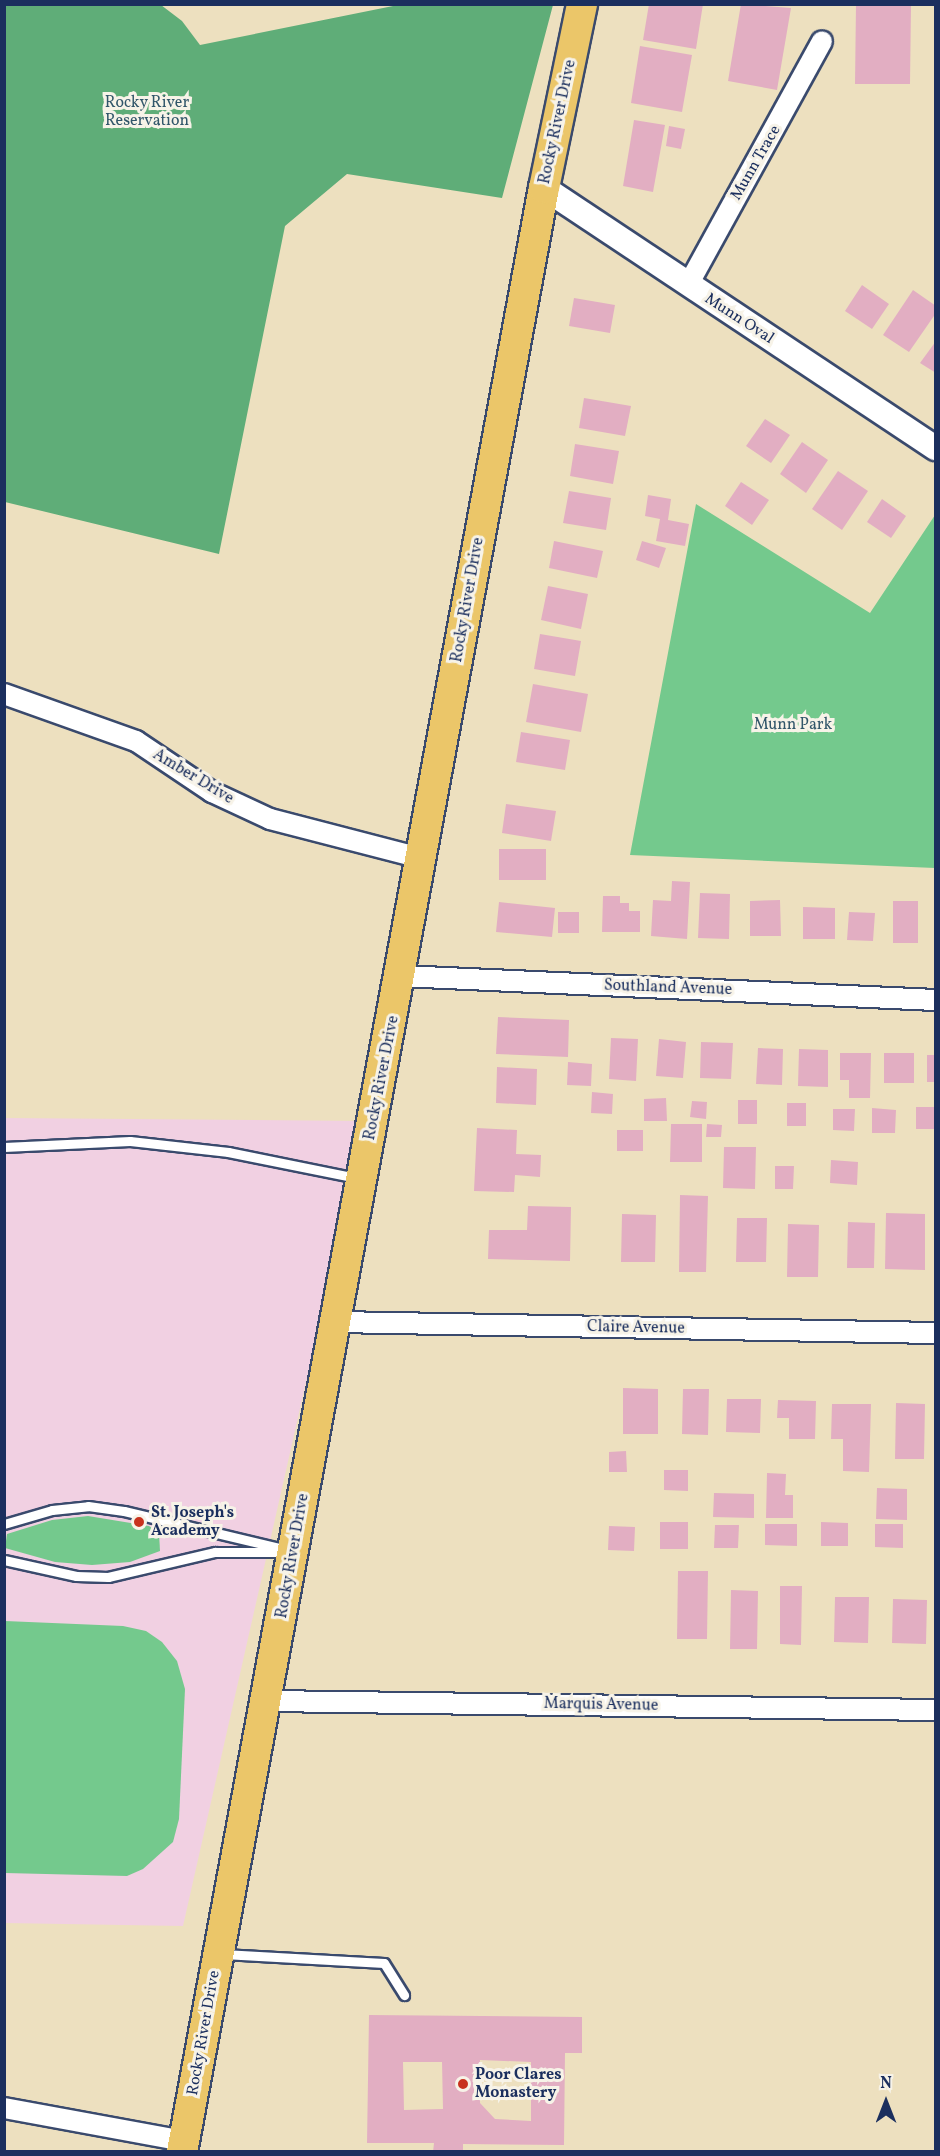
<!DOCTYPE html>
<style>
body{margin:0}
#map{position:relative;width:940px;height:2156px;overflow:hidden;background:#ede0bf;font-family:Vollkorn,serif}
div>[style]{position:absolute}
.built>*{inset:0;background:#f1d0e2}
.green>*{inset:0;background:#74c98d}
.forest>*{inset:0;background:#5fad78}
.building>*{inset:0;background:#e2aec2}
.roads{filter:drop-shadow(2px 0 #3a4a6d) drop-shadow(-2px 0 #3a4a6d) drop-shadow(0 2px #3a4a6d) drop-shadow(0 -2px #3a4a6d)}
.service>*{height:9px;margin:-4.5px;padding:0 4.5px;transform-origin:4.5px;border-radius:4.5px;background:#fff}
.minor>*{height:20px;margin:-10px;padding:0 10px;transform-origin:10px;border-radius:10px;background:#fff}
.tertiary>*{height:24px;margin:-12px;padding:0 12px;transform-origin:12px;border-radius:12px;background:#fff}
.primary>*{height:30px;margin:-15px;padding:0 15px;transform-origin:15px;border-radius:15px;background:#ebc669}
.dots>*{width:16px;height:16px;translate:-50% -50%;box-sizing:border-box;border:3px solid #f7f3e8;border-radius:50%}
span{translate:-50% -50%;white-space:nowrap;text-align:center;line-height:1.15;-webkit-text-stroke:6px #f7f3e8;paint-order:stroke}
.park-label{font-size:16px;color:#31566a}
.street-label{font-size:16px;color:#1b2f5e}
.poi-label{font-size:16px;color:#1b2f5e;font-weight:700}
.left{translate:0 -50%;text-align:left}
.frame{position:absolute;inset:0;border:6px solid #1b2f5e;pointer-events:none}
.north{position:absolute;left:856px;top:2072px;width:60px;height:60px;-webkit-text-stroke:4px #f7f3e8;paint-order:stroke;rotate:0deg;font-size:16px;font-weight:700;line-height:24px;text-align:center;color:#1b2f5e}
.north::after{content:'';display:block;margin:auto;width:21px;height:27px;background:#1b2f5e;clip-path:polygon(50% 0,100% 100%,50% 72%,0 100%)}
</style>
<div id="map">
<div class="built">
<i style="clip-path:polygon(5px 1118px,365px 1121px,183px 1926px,5px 1923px)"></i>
</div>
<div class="green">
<i style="clip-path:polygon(696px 504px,870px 613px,935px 515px,935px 868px,630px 855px)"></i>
<i style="clip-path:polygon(88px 1516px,149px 1526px,159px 1533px,160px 1551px,130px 1562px,92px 1565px,55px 1562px,5px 1548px,7px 1534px,52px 1520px)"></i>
<i style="clip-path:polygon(5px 1621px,123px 1626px,146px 1631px,162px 1642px,177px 1661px,185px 1689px,179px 1819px,173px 1842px,143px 1869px,127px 1876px,5px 1873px)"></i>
</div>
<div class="forest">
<i style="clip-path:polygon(5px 4px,161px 5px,182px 21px,200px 45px,398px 5px,553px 5px,502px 198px,347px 174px,285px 226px,219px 554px,5px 502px)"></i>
</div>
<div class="building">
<i style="clip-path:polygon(649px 4px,703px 4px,696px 49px,643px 40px)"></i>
<i style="clip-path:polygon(741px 4px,791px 8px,777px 90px,728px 81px)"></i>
<i style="clip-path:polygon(856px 4px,911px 5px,910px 84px,855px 84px)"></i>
<i style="clip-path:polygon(640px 46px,692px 55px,682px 112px,631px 103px)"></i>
<i style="clip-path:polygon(634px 120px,665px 125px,653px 192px,623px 186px)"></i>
<i style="clip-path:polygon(669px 126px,685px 129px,681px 149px,666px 146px)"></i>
<i style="clip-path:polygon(862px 285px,889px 304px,872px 329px,845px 311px)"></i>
<i style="clip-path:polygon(913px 290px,936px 306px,936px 313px,909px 352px,883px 335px)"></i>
<i style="clip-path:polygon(574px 298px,615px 305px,610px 333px,569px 326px)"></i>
<i style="clip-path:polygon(936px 341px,936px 373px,920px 363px)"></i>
<i style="clip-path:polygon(584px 398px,631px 406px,625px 436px,579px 428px)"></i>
<i style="clip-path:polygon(765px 419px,790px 435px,771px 463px,746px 446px)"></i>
<i style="clip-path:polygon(802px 442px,828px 460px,806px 493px,780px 474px)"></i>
<i style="clip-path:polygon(575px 444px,619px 451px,613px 484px,570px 476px)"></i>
<i style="clip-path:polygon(838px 471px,868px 491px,842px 530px,812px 509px)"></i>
<i style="clip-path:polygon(741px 482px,769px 500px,752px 525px,725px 506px)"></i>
<i style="clip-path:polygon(569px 491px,611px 498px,606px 530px,563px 523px)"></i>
<i style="clip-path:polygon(648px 495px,671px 499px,668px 520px,689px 524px,685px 546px,656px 541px,660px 519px,645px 516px)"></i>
<i style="clip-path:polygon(882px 499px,906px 516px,891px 538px,867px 522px)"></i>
<i style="clip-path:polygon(554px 541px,603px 551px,597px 578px,549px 568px)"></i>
<i style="clip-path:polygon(642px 541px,666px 548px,659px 568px,636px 560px)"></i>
<i style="clip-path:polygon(548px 586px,588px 594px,581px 629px,541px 620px)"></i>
<i style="clip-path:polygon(540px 634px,581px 641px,575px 676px,534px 669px)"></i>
<i style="clip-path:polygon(533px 684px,588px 694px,581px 732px,526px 722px)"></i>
<i style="clip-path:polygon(521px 732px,570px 740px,565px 770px,516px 762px)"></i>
<i style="clip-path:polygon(506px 804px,556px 811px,551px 841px,502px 833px)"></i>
<i style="clip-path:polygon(499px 849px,546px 849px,546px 880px,499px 880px)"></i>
<i style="clip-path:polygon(672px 881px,690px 882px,687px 939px,651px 936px,653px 900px,671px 901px)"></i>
<i style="clip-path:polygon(700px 893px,730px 894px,729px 939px,698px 938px)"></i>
<i style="clip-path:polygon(603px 896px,620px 896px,620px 903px,629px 903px,629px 911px,640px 911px,640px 932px,602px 932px)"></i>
<i style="clip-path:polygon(780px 900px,781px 936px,750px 936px,750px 901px)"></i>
<i style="clip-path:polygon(893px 901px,918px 901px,918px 943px,893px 943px)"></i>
<i style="clip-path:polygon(499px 902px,555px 908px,552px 937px,496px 932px)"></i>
<i style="clip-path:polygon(803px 907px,835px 908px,835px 939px,803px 939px)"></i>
<i style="clip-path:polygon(558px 912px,579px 912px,579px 933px,558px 933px)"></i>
<i style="clip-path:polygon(849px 912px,875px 913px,873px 941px,847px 940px)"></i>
<i style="clip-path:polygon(498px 1017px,569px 1020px,568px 1057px,496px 1054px)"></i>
<i style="clip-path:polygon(611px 1038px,638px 1039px,636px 1081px,609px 1079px)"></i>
<i style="clip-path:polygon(659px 1039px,686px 1042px,683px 1078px,656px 1076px)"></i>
<i style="clip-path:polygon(701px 1042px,733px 1043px,731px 1079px,700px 1078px)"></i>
<i style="clip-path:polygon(758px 1048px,783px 1049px,782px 1085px,756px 1084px)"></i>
<i style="clip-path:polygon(799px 1049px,828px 1050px,828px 1087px,798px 1086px)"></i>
<i style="clip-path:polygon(840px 1053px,871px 1053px,870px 1098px,849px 1098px,849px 1080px,840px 1080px)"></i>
<i style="clip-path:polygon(884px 1053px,914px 1053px,914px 1083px,884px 1083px)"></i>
<i style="clip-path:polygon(927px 1055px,936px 1055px,936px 1082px,927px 1082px)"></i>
<i style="clip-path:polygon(568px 1062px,592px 1064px,591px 1086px,567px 1085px)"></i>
<i style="clip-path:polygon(497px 1067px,537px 1069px,536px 1105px,496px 1103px)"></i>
<i style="clip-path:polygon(592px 1092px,613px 1094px,612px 1114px,591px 1113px)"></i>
<i style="clip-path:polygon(666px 1098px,667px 1121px,644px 1121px,644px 1099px)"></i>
<i style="clip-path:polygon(738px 1100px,757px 1100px,757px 1124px,738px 1124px)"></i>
<i style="clip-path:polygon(692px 1101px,707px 1102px,706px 1119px,690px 1117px)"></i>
<i style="clip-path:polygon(787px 1103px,806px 1103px,806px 1126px,787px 1126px)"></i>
<i style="clip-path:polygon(916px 1107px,935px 1107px,935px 1129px,916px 1129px)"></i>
<i style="clip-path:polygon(872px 1108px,896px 1110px,895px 1133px,872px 1133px)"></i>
<i style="clip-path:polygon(833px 1109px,855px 1109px,854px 1131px,833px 1130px)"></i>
<i style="clip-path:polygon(671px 1124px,702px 1124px,702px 1162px,670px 1162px)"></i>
<i style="clip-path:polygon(707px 1124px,722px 1125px,721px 1137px,706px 1137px)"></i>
<i style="clip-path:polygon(477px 1128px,517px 1130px,516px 1154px,541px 1155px,540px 1177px,515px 1175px,514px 1192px,474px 1191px)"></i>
<i style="clip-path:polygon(617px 1130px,643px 1130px,643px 1151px,617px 1151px)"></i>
<i style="clip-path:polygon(724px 1147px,756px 1147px,755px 1189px,723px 1188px)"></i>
<i style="clip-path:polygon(831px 1160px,858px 1162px,857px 1185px,830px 1183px)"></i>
<i style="clip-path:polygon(775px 1166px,794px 1166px,793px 1189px,775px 1189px)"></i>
<i style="clip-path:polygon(680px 1195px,708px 1196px,706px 1272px,679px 1272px)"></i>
<i style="clip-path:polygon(528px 1206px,571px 1207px,570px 1261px,488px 1259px,489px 1230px,527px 1230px)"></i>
<i style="clip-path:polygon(886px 1213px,925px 1214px,925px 1270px,885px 1269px)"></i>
<i style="clip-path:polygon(622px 1214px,656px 1215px,655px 1262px,621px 1262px)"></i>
<i style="clip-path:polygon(737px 1218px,767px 1218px,766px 1262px,736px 1262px)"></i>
<i style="clip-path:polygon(848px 1222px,875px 1223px,874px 1268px,847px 1268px)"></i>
<i style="clip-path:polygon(788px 1224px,819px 1225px,818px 1277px,787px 1277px)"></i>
<i style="clip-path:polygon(623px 1388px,658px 1389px,658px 1434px,623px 1434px)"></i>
<i style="clip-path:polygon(683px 1389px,709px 1389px,708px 1435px,682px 1434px)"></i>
<i style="clip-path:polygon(727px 1399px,761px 1399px,760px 1433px,726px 1432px)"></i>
<i style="clip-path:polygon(778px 1400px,816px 1401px,815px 1439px,789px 1439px,789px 1418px,777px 1418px)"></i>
<i style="clip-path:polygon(896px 1403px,925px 1404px,924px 1459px,895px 1459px)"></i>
<i style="clip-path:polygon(832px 1404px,871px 1404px,869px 1472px,843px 1471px,843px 1439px,831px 1439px)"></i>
<i style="clip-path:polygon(626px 1451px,627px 1472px,609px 1472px,609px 1452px)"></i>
<i style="clip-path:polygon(664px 1470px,688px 1470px,688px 1491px,664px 1490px)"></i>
<i style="clip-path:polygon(767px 1473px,786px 1474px,785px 1495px,793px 1495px,793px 1518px,766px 1518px)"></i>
<i style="clip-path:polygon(877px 1488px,907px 1489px,907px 1520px,876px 1519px)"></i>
<i style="clip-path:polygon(714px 1493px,754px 1494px,754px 1518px,713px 1517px)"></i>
<i style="clip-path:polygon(660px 1522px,688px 1522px,688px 1549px,660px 1549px)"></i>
<i style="clip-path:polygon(821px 1522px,848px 1523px,848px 1546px,821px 1546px)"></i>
<i style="clip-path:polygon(765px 1524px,797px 1524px,797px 1546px,765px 1545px)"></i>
<i style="clip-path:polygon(875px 1524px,903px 1524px,903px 1548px,875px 1547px)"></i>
<i style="clip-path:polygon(715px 1525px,739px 1525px,738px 1548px,714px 1548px)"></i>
<i style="clip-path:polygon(609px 1526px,635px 1527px,634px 1551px,608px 1550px)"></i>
<i style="clip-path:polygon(678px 1571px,708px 1571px,707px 1639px,677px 1639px)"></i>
<i style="clip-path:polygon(780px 1586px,802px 1586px,801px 1645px,780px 1644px)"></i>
<i style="clip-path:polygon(731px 1590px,758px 1591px,757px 1649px,730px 1649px)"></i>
<i style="clip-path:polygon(835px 1597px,869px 1597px,868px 1643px,834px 1642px)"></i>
<i style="clip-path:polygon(893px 1599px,927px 1600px,926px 1644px,892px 1643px)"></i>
<i style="clip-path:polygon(evenodd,369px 2015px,582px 2017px,582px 2053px,565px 2053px,564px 2145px,463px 2144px,463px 2152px,433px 2152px,434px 2143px,367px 2143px,369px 2015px,480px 2060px,531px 2062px,531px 2121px,495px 2119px,480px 2103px,480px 2060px,369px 2015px,403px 2062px,442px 2062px,443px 2109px,404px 2110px,403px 2062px)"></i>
</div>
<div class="roads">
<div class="service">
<i style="left:4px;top:1147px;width:126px;rotate:-2.7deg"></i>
<i style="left:130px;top:1141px;width:99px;rotate:6.4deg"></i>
<i style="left:228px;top:1152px;width:132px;rotate:11.4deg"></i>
<i style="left:4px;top:1524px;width:50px;rotate:-16.3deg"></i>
<i style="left:52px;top:1510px;width:36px;rotate:-6deg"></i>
<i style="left:88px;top:1506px;width:36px;rotate:8deg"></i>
<i style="left:124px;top:1511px;width:169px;rotate:13.4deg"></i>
<i style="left:4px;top:1560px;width:74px;rotate:12.5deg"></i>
<i style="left:76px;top:1576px;width:32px;rotate:2deg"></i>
<i style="left:108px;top:1577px;width:110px;rotate:-13.2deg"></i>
<i style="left:215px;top:1552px;width:67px"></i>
<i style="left:223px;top:1954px;width:161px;rotate:3.2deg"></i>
<i style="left:384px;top:1963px;width:38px;rotate:58deg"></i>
</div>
<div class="minor">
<i style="left:688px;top:285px;width:278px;rotate:-61.2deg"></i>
<i style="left:4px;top:694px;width:140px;rotate:19.6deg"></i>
<i style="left:136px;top:741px;width:92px;rotate:33.9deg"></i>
<i style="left:212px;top:792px;width:64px;rotate:25deg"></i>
<i style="left:270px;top:819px;width:156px;rotate:14.5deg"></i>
<i style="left:401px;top:976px;width:536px;rotate:2.57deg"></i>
<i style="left:336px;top:1322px;width:600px;rotate:1.05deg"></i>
<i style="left:266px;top:1701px;width:670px;rotate:0.77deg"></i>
<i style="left:4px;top:2108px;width:183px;rotate:10.4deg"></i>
</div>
<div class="tertiary">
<i style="left:544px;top:188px;width:470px;rotate:33.6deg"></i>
</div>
<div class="primary">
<i style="left:182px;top:2152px;width:1997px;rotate:-79.56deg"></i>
<i style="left:544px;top:188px;width:188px;rotate:-78.3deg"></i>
</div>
</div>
<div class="dots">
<i style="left:139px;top:1522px;background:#c8321e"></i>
<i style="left:463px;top:2084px;background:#c8321e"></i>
</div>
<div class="park-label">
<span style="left:147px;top:112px">Rocky River<br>Reservation</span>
<span style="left:793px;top:725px">Munn Park</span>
</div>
<div class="street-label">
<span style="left:558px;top:122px;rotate:-78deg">Rocky River Drive</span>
<span style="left:756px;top:163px;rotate:-60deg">Munn Trace</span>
<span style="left:739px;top:319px;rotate:33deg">Munn Oval</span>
<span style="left:468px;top:600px;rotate:-80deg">Rocky River Drive</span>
<span style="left:193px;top:777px;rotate:31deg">Amber Drive</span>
<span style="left:668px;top:988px;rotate:2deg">Southland Avenue</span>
<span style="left:382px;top:1078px;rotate:-79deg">Rocky River Drive</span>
<span style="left:636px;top:1328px;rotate:1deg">Claire Avenue</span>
<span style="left:293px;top:1556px;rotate:-80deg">Rocky River Drive</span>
<span style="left:601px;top:1705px;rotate:1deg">Marquis Avenue</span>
<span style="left:204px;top:2033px;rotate:-80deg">Rocky River Drive</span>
</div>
<div class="poi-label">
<span class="left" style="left:151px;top:1522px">St. Joseph's<br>Academy</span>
<span class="left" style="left:475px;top:2084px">Poor Clares<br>Monastery</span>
</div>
<div class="frame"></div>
<div class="north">N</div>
</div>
